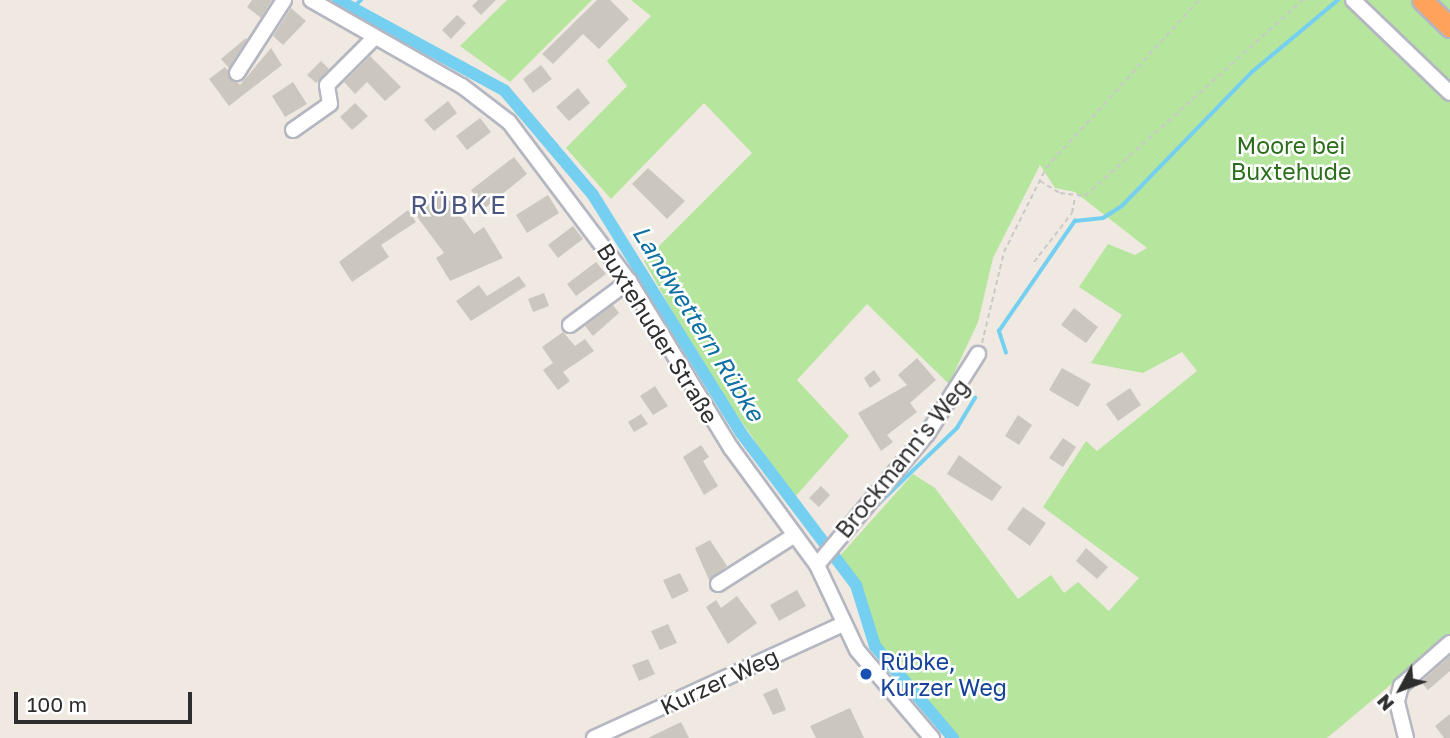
<!DOCTYPE html>
<meta charset="utf-8">
<style>
body{margin:0}
#map{position:relative;width:1450px;height:738px;overflow:hidden;background:#efe9e1;font-family:"Golos Text",sans-serif}
div>[style]{position:absolute}
.green>*{inset:0;background:#b6e59e}
.stream>*{height:3.5px;margin:-1.75px;padding:0 1.75px;transform-origin:1.75px;border-radius:1.75px;background:#75cff0}
.canal>*{height:12px;margin:-6px;padding:0 6px;transform-origin:6px;border-radius:6px;background:#75cff0}
.building>*{inset:0;background:#cbc7bf}
.path>*{height:2px;margin-top:-1px;transform-origin:0;background:repeating-linear-gradient(90deg,#c9c9c9 0 5px,transparent 0 8.5px)}
.roads{filter:drop-shadow(2px 0 #b4b7c1) drop-shadow(-2px 0 #b4b7c1) drop-shadow(0 2px #b4b7c1) drop-shadow(0 -2px #b4b7c1)}
.minor>*{height:14px;margin:-7px;padding:0 7px;transform-origin:7px;border-radius:7px;background:#fff}
.highway>*{height:19px;margin:-9.5px;padding:0 9.5px;transform-origin:9.5px;border-radius:9.5px;background:#ffa35c}
.dots>*{width:19px;height:19px;translate:-50% -50%;box-sizing:border-box;border:4px solid #fff;border-radius:50%}
span{translate:-50% -50%;white-space:nowrap;text-align:center;line-height:1.15;-webkit-text-stroke:5px #fff;paint-order:stroke}
.park-label{font-size:23px;color:#2c6e1b}
.street-label{font-size:23px;color:#2e2e2e}
.transit-label{font-size:23px;color:#164399}
.left{translate:0 -50%;text-align:left}
.water-label{font-size:24px;color:#0d6fa3;font-style:italic}
.quarter-label{font-size:26px;color:#4d5680;letter-spacing:2px}
.north{position:absolute;left:1366px;top:654px;width:70px;height:70px;-webkit-text-stroke:5px #fff;paint-order:stroke;rotate:229deg;font-size:19px;font-weight:700;line-height:28px;text-align:center;color:#2e2e2e}
.north::after{content:'';display:block;margin:auto;width:24px;height:32px;background:#2e2e2e;clip-path:polygon(50% 0,100% 100%,50% 72%,0 100%)}
.scale{position:absolute;left:14px;top:692px;width:178px;height:32px;box-sizing:border-box;border:4px solid #2e2e2e;border-top:0;padding-left:9px;font-size:21px;line-height:24px;white-space:nowrap;color:#2e2e2e;-webkit-text-stroke:5px #fff;paint-order:stroke}
</style>
<div id="map">
<div class="green">
<i style="clip-path:polygon(507px 0,592px 0,510px 82px,460px 46px)"></i>
<i style="clip-path:polygon(631px 0,1450px 0,1450px 635px,1327px 738px,959px 738px,877px 645px,860px 585px,838px 558px,913px 474px,935px 488px,1018px 599px,1051px 575px,1064px 593px,1078px 582px,1109px 611px,1139px 578px,1043px 507px,1086px 441px,1097px 451px,1197px 371px,1182px 352px,1143px 373px,1091px 363px,1122px 315px,1079px 287px,1108px 244px,1135px 255px,1147px 248px,1075px 192px,1055px 188px,1040px 165px,993px 258px,978px 322px,949px 384px,867px 304px,797px 380px,849px 436px,794px 498px,702px 364px,644px 261px,752px 153px,704px 103px,611px 199px,566px 148px,627px 86px,607px 61px,651px 16px)"></i>
</div>
<div class="stream">
<i style="left:352px;top:9px;width:13px;rotate:-45deg"></i>
<i style="left:1006px;top:353px;width:23px;rotate:-108deg"></i>
<i style="left:999px;top:331px;width:134px;rotate:-55.4deg"></i>
<i style="left:1075px;top:221px;width:28px;rotate:-6deg"></i>
<i style="left:1103px;top:218px;width:22px;rotate:-32deg"></i>
<i style="left:1122px;top:206px;width:187px;rotate:-45.9deg"></i>
<i style="left:1252px;top:72px;width:112px;rotate:-39.9deg"></i>
<i style="left:868px;top:514px;width:124px;rotate:-44deg"></i>
<i style="left:957px;top:428px;width:35px;rotate:-59deg"></i>
<i style="left:832px;top:558px;width:11px;rotate:-49deg"></i>
</div>
<div class="canal">
<i style="left:338px;top:0;width:189px;rotate:28.5deg"></i>
<i style="left:504px;top:90px;width:138px;rotate:49.7deg"></i>
<i style="left:593px;top:195px;width:280px;rotate:58.1deg"></i>
<i style="left:741px;top:433px;width:191px;rotate:52.9deg"></i>
<i style="left:856px;top:585px;width:64px;rotate:72.7deg"></i>
<i style="left:875px;top:646px;width:121px;rotate:49.7deg"></i>
</div>
<div class="building">
<i style="clip-path:polygon(252px 0,272px 0,261px 18px,247px 7px)"></i>
<i style="clip-path:polygon(478px 0,496px 0,481px 15px,472px 6px)"></i>
<i style="clip-path:polygon(597px 0,610px 0,629px 19px,599px 49px,583px 34px,553px 64px,542px 54px)"></i>
<i style="clip-path:polygon(291px 8px,306px 21px,283px 45px,273px 36px)"></i>
<i style="clip-path:polygon(457px 15px,466px 23px,451px 39px,442px 30px)"></i>
<i style="clip-path:polygon(246px 38px,247px 39px,229px 68px,221px 59px)"></i>
<i style="clip-path:polygon(271px 48px,282px 65px,229px 106px,209px 79px,225px 67px,240px 85px)"></i>
<i style="clip-path:polygon(370px 56px,401px 87px,385px 101px,367px 82px,355px 94px,344px 82px)"></i>
<i style="clip-path:polygon(321px 61px,329px 69px,316px 83px,307px 75px)"></i>
<i style="clip-path:polygon(541px 65px,552px 79px,533px 93px,523px 79px)"></i>
<i style="clip-path:polygon(293px 82px,307px 104px,285px 117px,272px 96px)"></i>
<i style="clip-path:polygon(578px 88px,590px 103px,569px 121px,556px 107px)"></i>
<i style="clip-path:polygon(448px 101px,457px 113px,434px 131px,424px 120px)"></i>
<i style="clip-path:polygon(355px 103px,368px 116px,352px 130px,340px 117px)"></i>
<i style="clip-path:polygon(480px 118px,491px 132px,467px 150px,456px 136px)"></i>
<i style="clip-path:polygon(514px 157px,527px 174px,485px 208px,471px 190px)"></i>
<i style="clip-path:polygon(648px 168px,685px 201px,667px 219px,632px 184px)"></i>
<i style="clip-path:polygon(444px 193px,474px 234px,484px 227px,503px 258px,450px 281px,436px 258px,444px 253px,415px 214px)"></i>
<i style="clip-path:polygon(548px 195px,559px 213px,527px 233px,516px 215px)"></i>
<i style="clip-path:polygon(408px 210px,416px 222px,381px 245px,389px 257px,352px 282px,339px 262px)"></i>
<i style="clip-path:polygon(573px 226px,583px 239px,558px 258px,548px 245px)"></i>
<i style="clip-path:polygon(596px 262px,606px 274px,576px 296px,567px 284px)"></i>
<i style="clip-path:polygon(519px 276px,526px 286px,471px 321px,456px 301px,479px 285px,487px 296px)"></i>
<i style="clip-path:polygon(544px 293px,549px 306px,533px 312px,528px 299px)"></i>
<i style="clip-path:polygon(613px 305px,619px 313px,593px 336px,585px 326px)"></i>
<i style="clip-path:polygon(1074px 308px,1098px 327px,1086px 343px,1061px 325px)"></i>
<i style="clip-path:polygon(563px 332px,575px 346px,585px 339px,594px 351px,563px 372px,570px 381px,558px 390px,543px 370px,553px 363px,542px 347px)"></i>
<i style="clip-path:polygon(917px 358px,936px 380px,910px 403px,917px 412px,887px 435px,893px 442px,881px 451px,858px 413px,907px 385px,898px 375px)"></i>
<i style="clip-path:polygon(1062px 368px,1091px 384px,1078px 407px,1049px 390px)"></i>
<i style="clip-path:polygon(874px 370px,881px 380px,870px 388px,864px 378px)"></i>
<i style="clip-path:polygon(655px 386px,668px 406px,653px 415px,640px 396px)"></i>
<i style="clip-path:polygon(1130px 388px,1141px 405px,1118px 421px,1106px 404px)"></i>
<i style="clip-path:polygon(641px 414px,648px 424px,634px 432px,628px 422px)"></i>
<i style="clip-path:polygon(1018px 415px,1032px 425px,1019px 445px,1005px 436px)"></i>
<i style="clip-path:polygon(1063px 438px,1076px 447px,1063px 467px,1049px 458px)"></i>
<i style="clip-path:polygon(701px 445px,709px 457px,703px 461px,718px 486px,704px 495px,683px 457px)"></i>
<i style="clip-path:polygon(959px 455px,1002px 487px,992px 501px,947px 474px)"></i>
<i style="clip-path:polygon(821px 486px,830px 495px,819px 507px,809px 498px)"></i>
<i style="clip-path:polygon(1023px 507px,1046px 523px,1030px 546px,1007px 529px)"></i>
<i style="clip-path:polygon(710px 540px,727px 566px,709px 580px,695px 548px)"></i>
<i style="clip-path:polygon(1086px 548px,1108px 567px,1097px 579px,1076px 561px)"></i>
<i style="clip-path:polygon(680px 573px,689px 591px,672px 599px,663px 580px)"></i>
<i style="clip-path:polygon(797px 590px,806px 606px,779px 621px,770px 605px)"></i>
<i style="clip-path:polygon(737px 596px,757px 623px,728px 644px,706px 607px,716px 600px,721px 608px)"></i>
<i style="clip-path:polygon(668px 624px,677px 643px,660px 650px,651px 631px)"></i>
<i style="clip-path:polygon(1450px 656px,1450px 671px,1428px 690px,1421px 682px)"></i>
<i style="clip-path:polygon(648px 659px,655px 674px,639px 681px,632px 665px)"></i>
<i style="clip-path:polygon(777px 688px,786px 710px,773px 715px,763px 694px)"></i>
<i style="clip-path:polygon(850px 708px,864px 738px,816px 738px,810px 726px)"></i>
<i style="clip-path:polygon(1450px 714px,1450px 738px,1444px 738px,1435px 726px)"></i>
<i style="clip-path:polygon(681px 722px,689px 738px,648px 738px)"></i>
</div>
<div class="path">
<i style="left:1040px;top:181px;width:23px;rotate:31deg"></i>
<i style="left:1060px;top:193px;width:25px;rotate:7deg"></i>
<i style="left:1085px;top:196px;width:293px;rotate:-42deg"></i>
<i style="left:1034px;top:262px;width:62px;rotate:-52.2deg"></i>
<i style="left:1072px;top:213px;width:15px;rotate:-79deg"></i>
<i style="left:982px;top:343px;width:94px;rotate:-76.4deg"></i>
<i style="left:1004px;top:252px;width:94px;rotate:-63.4deg"></i>
<i style="left:1046px;top:168px;width:227px;rotate:-47.7deg"></i>
</div>
<div class="roads">
<div class="minor">
<i style="left:311px;top:0;width:174px;rotate:29.7deg"></i>
<i style="left:462px;top:86px;width:59px;rotate:37.5deg"></i>
<i style="left:509px;top:122px;width:199px;rotate:53deg"></i>
<i style="left:629px;top:281px;width:196px;rotate:58.6deg"></i>
<i style="left:731px;top:448px;width:145px;rotate:53.7deg"></i>
<i style="left:817px;top:565px;width:94px;rotate:64.8deg"></i>
<i style="left:857px;top:650px;width:116px;rotate:49.6deg"></i>
<i style="left:1353px;top:0;width:134px;rotate:43.8deg"></i>
<i style="left:237px;top:73px;width:87px;rotate:-57.2deg"></i>
<i style="left:293px;top:130px;width:45px;rotate:-35.1deg"></i>
<i style="left:330px;top:104px;width:19px;rotate:-99deg"></i>
<i style="left:327px;top:85px;width:66px;rotate:-45deg"></i>
<i style="left:570px;top:325px;width:74px;rotate:-36.7deg"></i>
<i style="left:817px;top:565px;width:171px;rotate:-50deg"></i>
<i style="left:927px;top:434px;width:95px;rotate:-57.5deg"></i>
<i style="left:718px;top:584px;width:91px;rotate:-32.5deg"></i>
<i style="left:594px;top:738px;width:274px;rotate:-24.6deg"></i>
<i style="left:1406px;top:738px;width:38px;rotate:-104deg"></i>
<i style="left:1397px;top:701px;width:16px;rotate:-75deg"></i>
<i style="left:1401px;top:686px;width:65px;rotate:-41.3deg"></i>
</div>
<div class="highway">
<i style="left:1422px;top:0;width:39px;rotate:44deg"></i>
</div>
</div>
<div class="dots">
<i style="left:866px;top:674px;background:#1a4fb4"></i>
</div>
<div class="park-label">
<span style="left:1291px;top:158px">Moore bei<br>Buxtehude</span>
</div>
<div class="street-label">
<span style="left:658px;top:333px;rotate:58deg">Buxtehuder Straße</span>
<span style="left:902px;top:458px;rotate:-51deg">Brockmann's Weg</span>
<span style="left:719px;top:681px;rotate:-25deg">Kurzer Weg</span>
</div>
<div class="transit-label">
<span class="left" style="left:880px;top:674px">Rübke,<br>Kurzer Weg</span>
</div>
<div class="water-label">
<span style="left:699px;top:323px;rotate:58deg">Landwettern Rübke</span>
</div>
<div class="quarter-label">
<span style="left:459px;top:205px">RÜBKE</span>
</div>
<div class="north">N</div>
<div class="scale">100 m</div>
</div>
